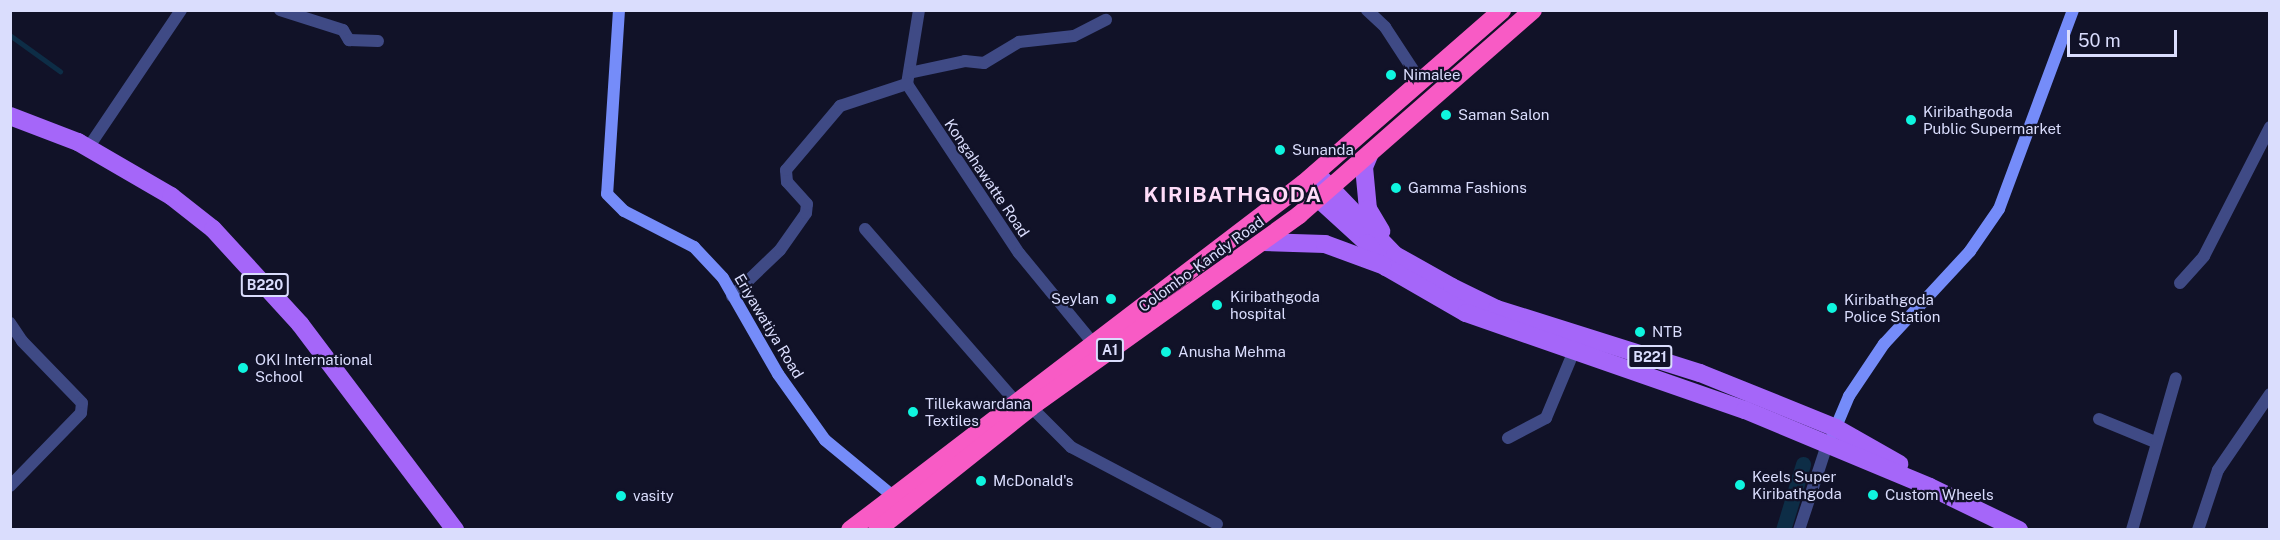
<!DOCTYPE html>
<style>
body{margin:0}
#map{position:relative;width:2280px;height:540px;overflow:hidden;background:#111228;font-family:"Public Sans",sans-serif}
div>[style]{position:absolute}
.stream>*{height:4.5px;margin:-2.25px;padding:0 2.25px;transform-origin:2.25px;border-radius:2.25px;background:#0d2d46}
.canal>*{height:15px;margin:-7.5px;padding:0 7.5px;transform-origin:7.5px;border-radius:7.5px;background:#0d2d46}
.street>*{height:12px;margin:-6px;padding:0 6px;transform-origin:6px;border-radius:6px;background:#3f4a85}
.secondary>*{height:12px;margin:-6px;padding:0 6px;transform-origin:6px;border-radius:6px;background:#758cf9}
.primary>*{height:18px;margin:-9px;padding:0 9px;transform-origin:9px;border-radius:9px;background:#a566f9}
.highway>*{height:18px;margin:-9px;padding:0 9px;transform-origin:9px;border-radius:9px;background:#f85bc5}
.dots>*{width:16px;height:16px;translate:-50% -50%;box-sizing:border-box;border:3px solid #111228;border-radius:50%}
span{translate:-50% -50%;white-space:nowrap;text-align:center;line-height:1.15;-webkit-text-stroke:4.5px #111228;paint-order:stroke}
.shield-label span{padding:2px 4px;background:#111228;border:2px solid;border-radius:4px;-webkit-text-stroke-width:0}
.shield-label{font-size:14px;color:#daddfd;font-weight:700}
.poi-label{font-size:15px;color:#daddfd}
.left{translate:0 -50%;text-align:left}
.right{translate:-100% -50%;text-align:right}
.street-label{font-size:15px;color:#daddfd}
.district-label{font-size:21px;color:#fedcf8;font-weight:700;letter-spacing:1.5px}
.frame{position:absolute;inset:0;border:12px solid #daddfd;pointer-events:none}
.scale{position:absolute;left:2067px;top:30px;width:110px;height:27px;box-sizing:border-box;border:3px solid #daddfd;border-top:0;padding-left:8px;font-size:18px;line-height:21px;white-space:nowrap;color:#daddfd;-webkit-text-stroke:4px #111228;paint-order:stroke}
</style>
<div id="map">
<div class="stream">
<i style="left:10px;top:35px;width:62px;rotate:35.8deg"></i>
</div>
<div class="canal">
<i style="left:1783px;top:530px;width:69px;rotate:-73.1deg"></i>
</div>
<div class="street">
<i style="left:280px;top:10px;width:66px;rotate:17.6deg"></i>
<i style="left:343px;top:30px;width:12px;rotate:59deg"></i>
<i style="left:349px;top:40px;width:29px;rotate:2deg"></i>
<i style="left:919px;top:10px;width:75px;rotate:99.2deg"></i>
<i style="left:907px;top:84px;width:203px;rotate:56.5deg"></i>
<i style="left:1019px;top:253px;width:117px;rotate:50.6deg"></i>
<i style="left:1367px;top:10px;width:25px;rotate:43deg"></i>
<i style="left:1385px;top:27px;width:62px;rotate:56.8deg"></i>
<i style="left:909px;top:73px;width:57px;rotate:-12.1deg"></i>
<i style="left:965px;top:61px;width:19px;rotate:6deg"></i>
<i style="left:984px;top:63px;width:41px;rotate:-31deg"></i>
<i style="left:1019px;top:42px;width:55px;rotate:-6.2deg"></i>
<i style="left:1074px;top:36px;width:36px;rotate:-27deg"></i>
<i style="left:88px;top:148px;width:166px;rotate:-56deg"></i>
<i style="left:865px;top:229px;width:228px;rotate:48.9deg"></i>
<i style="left:2180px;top:283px;width:36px;rotate:-48deg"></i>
<i style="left:2204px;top:256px;width:145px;rotate:-62.9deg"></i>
<i style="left:732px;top:296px;width:66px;rotate:-43.8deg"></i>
<i style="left:780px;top:250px;width:45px;rotate:-54.9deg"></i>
<i style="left:806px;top:213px;width:9px;rotate:-84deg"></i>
<i style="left:807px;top:204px;width:30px;rotate:-132deg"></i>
<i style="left:787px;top:182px;width:12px;rotate:-95deg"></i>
<i style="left:786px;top:170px;width:84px;rotate:-49.8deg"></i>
<i style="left:840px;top:106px;width:71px;rotate:-18.2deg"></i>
<i style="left:10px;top:323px;width:22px;rotate:56deg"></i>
<i style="left:22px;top:341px;width:86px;rotate:45.9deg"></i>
<i style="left:82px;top:403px;width:10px;rotate:96deg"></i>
<i style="left:81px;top:413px;width:102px;rotate:134.2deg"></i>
<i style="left:1031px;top:407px;width:57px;rotate:45deg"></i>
<i style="left:1071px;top:447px;width:165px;rotate:27.8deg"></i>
<i style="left:2099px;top:419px;width:61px;rotate:22.3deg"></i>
<i style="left:1508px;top:438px;width:43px;rotate:-27.8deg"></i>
<i style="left:1546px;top:418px;width:73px;rotate:-67.3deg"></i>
<i style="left:1799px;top:530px;width:89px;rotate:-71.8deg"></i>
<i style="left:2132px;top:530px;width:158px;rotate:-73.9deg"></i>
<i style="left:2198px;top:530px;width:63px;rotate:-71.6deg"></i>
<i style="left:2218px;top:470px;width:92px;rotate:-55.6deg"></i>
</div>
<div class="secondary">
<i style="left:619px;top:10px;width:184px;rotate:93.7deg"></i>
<i style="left:607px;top:194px;width:24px;rotate:45deg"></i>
<i style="left:624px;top:211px;width:79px;rotate:27.2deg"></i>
<i style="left:694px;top:247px;width:42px;rotate:46.9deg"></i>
<i style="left:723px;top:278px;width:111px;rotate:60.2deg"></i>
<i style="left:778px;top:374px;width:81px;rotate:54.5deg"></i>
<i style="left:825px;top:440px;width:96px;rotate:39.5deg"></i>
<i style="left:1833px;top:434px;width:41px;rotate:-67.2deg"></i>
<i style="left:1849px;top:396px;width:63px;rotate:-56.1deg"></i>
<i style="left:1884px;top:344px;width:127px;rotate:-47.2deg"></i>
<i style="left:1970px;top:251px;width:51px;rotate:-55.4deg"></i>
<i style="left:1999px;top:209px;width:212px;rotate:-69.6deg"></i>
</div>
<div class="primary">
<i style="left:10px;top:116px;width:73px;rotate:20.9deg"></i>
<i style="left:78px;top:142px;width:108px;rotate:30.1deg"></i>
<i style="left:171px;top:196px;width:53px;rotate:38.2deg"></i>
<i style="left:213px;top:229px;width:129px;rotate:47.5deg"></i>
<i style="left:300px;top:324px;width:258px;rotate:53deg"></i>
<i style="left:1370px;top:153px;width:15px;rotate:113deg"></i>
<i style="left:1364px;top:167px;width:42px;rotate:84.6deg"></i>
<i style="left:1368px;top:209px;width:26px;rotate:59deg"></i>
<i style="left:1316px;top:173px;width:114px;rotate:46.1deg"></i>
<i style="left:1395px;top:255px;width:65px;rotate:29.3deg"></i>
<i style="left:1452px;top:287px;width:50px;rotate:26.1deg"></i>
<i style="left:1497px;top:309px;width:213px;rotate:17.5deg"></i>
<i style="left:1700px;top:373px;width:147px;rotate:22deg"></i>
<i style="left:1836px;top:428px;width:73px;rotate:29.7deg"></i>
<i style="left:1319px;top:199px;width:65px;rotate:42.5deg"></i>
<i style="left:1367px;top:243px;width:31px;rotate:52deg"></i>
<i style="left:1386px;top:267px;width:92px;rotate:29.9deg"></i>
<i style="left:1466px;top:313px;width:295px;rotate:19.2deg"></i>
<i style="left:1745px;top:410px;width:200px;rotate:22.6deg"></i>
<i style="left:1930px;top:487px;width:99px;rotate:25.8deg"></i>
<i style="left:1263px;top:242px;width:62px;rotate:1.8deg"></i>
<i style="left:1325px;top:244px;width:61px;rotate:20.2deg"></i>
</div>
<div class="highway">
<i style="left:850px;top:530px;width:571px;rotate:-37.39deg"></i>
<i style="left:1304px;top:183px;width:263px;rotate:-41.1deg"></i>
<i style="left:877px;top:530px;width:197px;rotate:-38.6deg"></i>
<i style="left:1031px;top:407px;width:330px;rotate:-35.6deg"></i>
<i style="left:1299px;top:215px;width:311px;rotate:-41.2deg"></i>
</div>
<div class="dots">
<i style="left:1391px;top:75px;background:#0ff5df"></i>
<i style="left:1446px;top:115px;background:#0ff5df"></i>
<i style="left:1911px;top:120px;background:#0ff5df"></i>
<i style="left:1280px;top:150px;background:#0ff5df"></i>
<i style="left:1396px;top:188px;background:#0ff5df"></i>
<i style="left:1111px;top:299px;background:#0ff5df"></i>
<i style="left:1217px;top:305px;background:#0ff5df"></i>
<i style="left:1832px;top:308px;background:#0ff5df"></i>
<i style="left:1640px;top:332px;background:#0ff5df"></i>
<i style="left:1166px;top:352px;background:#0ff5df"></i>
<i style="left:243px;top:368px;background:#0ff5df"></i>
<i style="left:913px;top:412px;background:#0ff5df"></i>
<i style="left:981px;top:481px;background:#0ff5df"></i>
<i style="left:1740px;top:485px;background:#0ff5df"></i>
<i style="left:1873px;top:495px;background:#0ff5df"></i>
<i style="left:621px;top:496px;background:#0ff5df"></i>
</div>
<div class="shield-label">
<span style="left:265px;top:285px">B220</span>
<span style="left:1110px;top:350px">A1</span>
<span style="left:1650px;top:357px">B221</span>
</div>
<div class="poi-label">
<span class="left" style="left:1403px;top:75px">Nimalee</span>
<span class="left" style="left:1923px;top:120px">Kiribathgoda<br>Public Supermarket</span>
<span class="left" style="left:1458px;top:115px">Saman Salon</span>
<span class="left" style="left:1292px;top:150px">Sunanda</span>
<span class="left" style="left:1408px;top:188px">Gamma Fashions</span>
<span class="left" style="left:1230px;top:305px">Kiribathgoda<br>hospital</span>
<span class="right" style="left:1099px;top:299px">Seylan</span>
<span class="left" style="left:1844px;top:308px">Kiribathgoda<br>Police Station</span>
<span class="left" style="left:1652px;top:332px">NTB</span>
<span class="left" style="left:1178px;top:352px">Anusha Mehma</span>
<span class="left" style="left:255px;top:368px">OKI International<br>School</span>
<span class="left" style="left:925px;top:412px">Tillekawardana<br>Textiles</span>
<span class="left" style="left:1752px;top:485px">Keels Super<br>Kiribathgoda</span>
<span class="left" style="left:993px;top:481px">McDonald's</span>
<span class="left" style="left:1885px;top:495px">Custom Wheels</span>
<span class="left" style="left:633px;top:496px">vasity</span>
</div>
<div class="street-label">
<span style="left:987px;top:178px;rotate:56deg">Kongahawatte Road</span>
<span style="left:1201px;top:264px;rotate:-36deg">Colombo-Kandy Road</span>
<span style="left:769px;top:326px;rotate:59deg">Eriyawatiya Road</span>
</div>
<div class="district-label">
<span style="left:1233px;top:195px">KIRIBATHGODA</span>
</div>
<div class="frame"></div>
<div class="scale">50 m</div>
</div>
